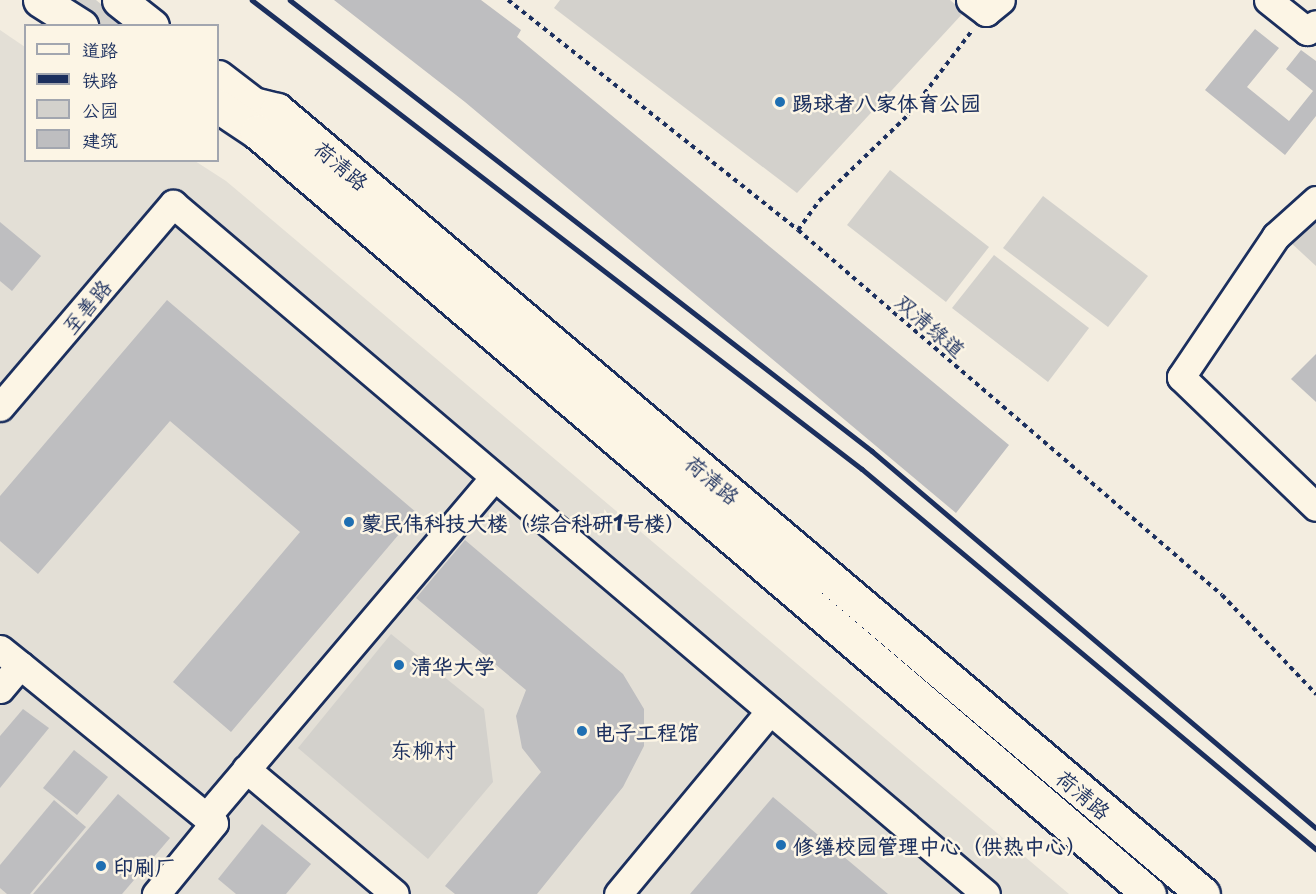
<!DOCTYPE html>
<meta charset="utf-8">
<style>
body{margin:0}
#map{position:relative;width:1316px;height:894px;overflow:hidden;background:#f3ede0;font-family:"Playpen Sans","LXGW WenKai TC",sans-serif}
div>[style]{position:absolute}
.built>*{inset:0;background:#e3dfd6}
.green>*{inset:0;background:#d3d1cc}
.building>*{inset:0;background:#bebec0}
.path>*{height:4px;margin-top:-2px;transform-origin:0;background:repeating-linear-gradient(90deg,#1b2f5e 0 4.5px,transparent 0 9px)}
.roads{filter:drop-shadow(2px 0 #1b2f5e) drop-shadow(-2px 0 #1b2f5e) drop-shadow(0 2px #1b2f5e) drop-shadow(0 -2px #1b2f5e)}
.minor>*{height:27px;margin:-13.5px;padding:0 13.5px;transform-origin:13.5px;border-radius:13.5px;background:#fcf5e5}
.major>*{height:33px;margin:-16.5px;padding:0 16.5px;transform-origin:16.5px;border-radius:16.5px;background:#fcf5e5}
.rail>*{height:4.5px;margin:-2.25px;padding:0 2.25px;transform-origin:2.25px;border-radius:2.25px;background:#1b2f5e}
.dots>*{width:16px;height:16px;translate:-50% -50%;box-sizing:border-box;border:3px solid #fcf5e5;border-radius:50%}
span{translate:-50% -50%;white-space:nowrap;text-align:center;line-height:1.15;-webkit-text-stroke:5px #fcf5e5;paint-order:stroke}
.poi-label{font-size:21px;color:#1b2f5e;font-weight:700}
.left{translate:0 -50%;text-align:left}
.street-label{font-size:21px;color:#1b2f5e}
.neighbourhood-label{font-size:22px;color:#1b2f5e}
.legend{position:absolute;left:24px;top:24px;width:195px;height:138px;box-sizing:border-box;background:#fcf5e5;border:2px solid #a2a6af;margin:0;padding:8px 10px;list-style:none;font-size:18px;color:#1b2f5e}
.legend li{display:flex;align-items:center;gap:12px;height:30px}
.legend b{width:30px;border:2px solid #a2a6af}
</style>
<div id="map">
<div class="built">
<i style="clip-path:polygon(0 30px,25px 47px,26px 160px,195px 161px,226px 181px,1069px 894px,0 894px)"></i>
</div>
<div class="green">
<i style="clip-path:polygon(52px 0,96px 0,126px 25px,91px 25px)"></i>
<i style="clip-path:polygon(560px 0,950px 0,964px 12px,797px 193px,554px 8px)"></i>
<i style="clip-path:polygon(890px 170px,989px 247px,946px 302px,847px 225px)"></i>
<i style="clip-path:polygon(1043px 196px,1148px 276px,1108px 327px,1003px 248px)"></i>
<i style="clip-path:polygon(1316px 216px,1316px 266px,1289px 241px)"></i>
<i style="clip-path:polygon(994px 255px,1089px 328px,1048px 382px,952px 308px)"></i>
<i style="clip-path:polygon(391px 634px,484px 709px,493px 782px,428px 859px,298px 748px)"></i>
</div>
<div class="building">
<i style="clip-path:polygon(334px 0,481px 0,521px 30px,517px 37px,1009px 445px,956px 513px,465px 102px)"></i>
<i style="clip-path:polygon(1255px 29px,1279px 48px,1247px 87px,1289px 121px,1313px 91px,1286px 69px,1301px 50px,1316px 61px,1316px 116px,1285px 155px,1205px 90px)"></i>
<i style="clip-path:polygon(0 222px,41px 256px,12px 291px,0 281px)"></i>
<i style="clip-path:polygon(167px 300px,417px 513px,231px 732px,173px 682px,300px 532px,170px 421px,38px 574px,0 541px,0 496px)"></i>
<i style="clip-path:polygon(1316px 354px,1316px 402px,1291px 379px)"></i>
<i style="clip-path:polygon(465px 540px,623px 674px,644px 709px,644px 746px,623px 787px,537px 894px,455px 894px,445px 886px,541px 772px,522px 748px,516px 716px,526px 690px,416px 598px)"></i>
<i style="clip-path:polygon(23px 709px,49px 728px,0 788px,0 736px)"></i>
<i style="clip-path:polygon(74px 750px,108px 777px,77px 815px,43px 788px)"></i>
<i style="clip-path:polygon(118px 794px,170px 838px,122px 894px,33px 894px)"></i>
<i style="clip-path:polygon(773px 797px,888px 894px,690px 894px)"></i>
<i style="clip-path:polygon(54px 800px,86px 827px,30px 894px,7px 894px,0 888px,0 865px)"></i>
<i style="clip-path:polygon(262px 824px,311px 864px,286px 894px,236px 894px,218px 879px)"></i>
</div>
<div class="path">
<i style="left:508px;top:0;width:370px;rotate:38.4deg"></i>
<i style="left:798px;top:230px;width:559px;rotate:40.72deg"></i>
<i style="left:1222px;top:595px;width:137px;rotate:46.5deg"></i>
<i style="left:798px;top:230px;width:36px;rotate:-54deg"></i>
<i style="left:819px;top:201px;width:124px;rotate:-44deg"></i>
<i style="left:908px;top:115px;width:104px;rotate:-52.8deg"></i>
</div>
<div class="roads">
<div class="minor">
<i style="left:970px;top:0;width:20px;rotate:37deg"></i>
<i style="left:986px;top:12px;width:19px;rotate:-39deg"></i>
<i style="left:1268px;top:0;width:50px;rotate:38.5deg"></i>
<i style="left:1307px;top:31px;width:11px;rotate:-38deg"></i>
<i style="left:1316px;top:200px;width:54px;rotate:138deg"></i>
<i style="left:1276px;top:236px;width:170px;rotate:124deg"></i>
<i style="left:1181px;top:377px;width:187px;rotate:43.9deg"></i>
<i style="left:0;top:407px;width:267px;rotate:-49.6deg"></i>
<i style="left:173px;top:204px;width:1066px;rotate:40.32deg"></i>
<i style="left:0;top:649px;width:26px;rotate:39deg"></i>
<i style="left:0;top:689px;width:31px;rotate:-50deg"></i>
<i style="left:20px;top:665px;width:250px;rotate:39.2deg"></i>
<i style="left:214px;top:823px;width:92px;rotate:129.2deg"></i>
<i style="left:246px;top:769px;width:194px;rotate:40deg"></i>
<i style="left:206px;top:817px;width:445px;rotate:-49.7deg"></i>
<i style="left:618px;top:894px;width:238px;rotate:-50.3deg"></i>
</div>
<div class="major">
<i style="left:40px;top:0;width:49px;rotate:32.4deg"></i>
<i style="left:119px;top:0;width:42px;rotate:38.2deg"></i>
<i style="left:218px;top:77px;width:44px;rotate:37.6deg"></i>
<i style="left:253px;top:104px;width:25px;rotate:14deg"></i>
<i style="left:277px;top:110px;width:1213px;rotate:40.25deg"></i>
<i style="left:218px;top:106px;width:47px;rotate:33.7deg"></i>
<i style="left:257px;top:132px;width:1173px;rotate:40.51deg"></i>
</div>
</div>
<div class="rail">
<i style="left:252px;top:0;width:769px;rotate:37.55deg"></i>
<i style="left:862px;top:469px;width:592px;rotate:39.93deg"></i>
<i style="left:290px;top:0;width:736px;rotate:37.77deg"></i>
<i style="left:872px;top:451px;width:582px;rotate:40.33deg"></i>
</div>
<div class="dots">
<i style="left:780px;top:102px;background:#1f6fb2"></i>
<i style="left:349px;top:522px;background:#1f6fb2"></i>
<i style="left:399px;top:665px;background:#1f6fb2"></i>
<i style="left:582px;top:731px;background:#1f6fb2"></i>
<i style="left:781px;top:845px;background:#1f6fb2"></i>
<i style="left:101px;top:866px;background:#1f6fb2"></i>
</div>
<div class="poi-label">
<span class="left" style="left:792px;top:102px">踢球者八家体育公园</span>
<span class="left" style="left:361px;top:522px">蒙民伟科技大楼（综合科研1号楼）</span>
<span class="left" style="left:411px;top:665px">清华大学</span>
<span class="left" style="left:594px;top:731px">电子工程馆</span>
<span class="left" style="left:793px;top:845px">修缮校园管理中心（供热中心）</span>
<span class="left" style="left:113px;top:866px">印刷厂</span>
</div>
<div class="street-label">
<span style="left:342px;top:165px;rotate:40deg">荷清路</span>
<span style="left:86px;top:306px;rotate:-50deg">至善路</span>
<span style="left:931px;top:325px;rotate:41deg">双清绿道</span>
<span style="left:713px;top:479px;rotate:40deg">荷清路</span>
<span style="left:1084px;top:794px;rotate:40deg">荷清路</span>
</div>
<div class="neighbourhood-label">
<span style="left:423px;top:749px">东柳村</span>
</div>
<ul class="legend">
<li><b style="height:8px;background:#fcf5e5"></b>道路</li>
<li><b style="height:8px;background:#1b2f5e"></b>铁路</li>
<li><b style="height:16px;background:#d3d1cc"></b>公园</li>
<li><b style="height:16px;background:#bebec0"></b>建筑</li>
</ul>
</div>
